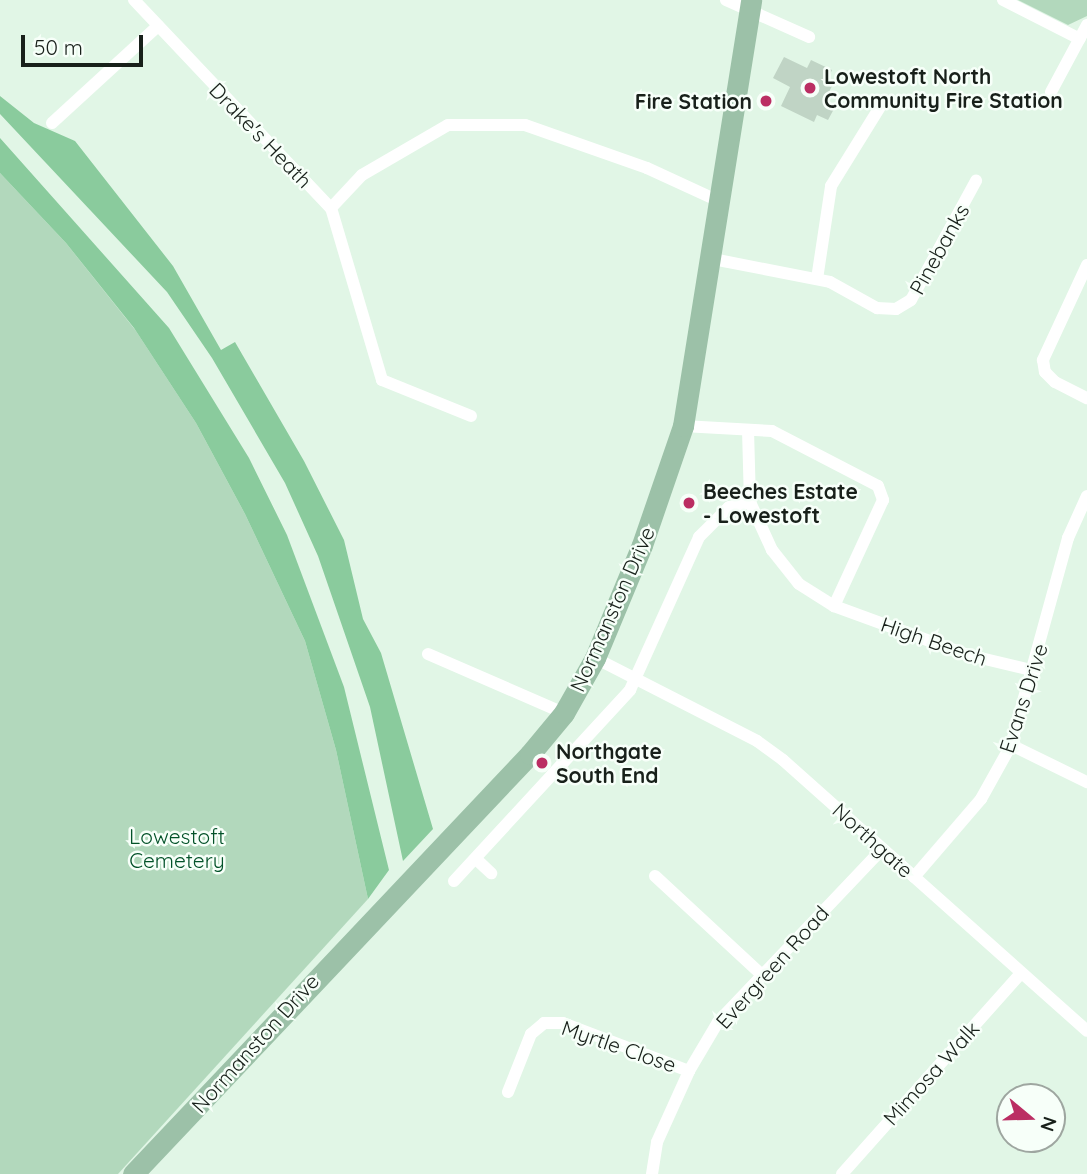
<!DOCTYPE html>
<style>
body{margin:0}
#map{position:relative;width:1087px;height:1174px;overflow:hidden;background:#e1f6e6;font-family:Quicksand,sans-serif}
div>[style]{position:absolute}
.green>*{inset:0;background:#b2d8bc}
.forest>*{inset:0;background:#8acb9d}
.building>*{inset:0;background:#c0d4c5}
.minor>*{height:12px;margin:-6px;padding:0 6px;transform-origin:6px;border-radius:6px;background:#fff}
.primary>*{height:21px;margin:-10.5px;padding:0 10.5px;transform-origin:10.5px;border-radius:10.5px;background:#9cc1a8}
.dots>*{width:19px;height:19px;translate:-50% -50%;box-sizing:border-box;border:4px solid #f7fff9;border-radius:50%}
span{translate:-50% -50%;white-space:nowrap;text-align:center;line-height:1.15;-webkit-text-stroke:5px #f7fff9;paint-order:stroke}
.poi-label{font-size:21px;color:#18201a;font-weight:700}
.left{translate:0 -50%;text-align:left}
.right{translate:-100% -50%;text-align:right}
.street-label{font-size:21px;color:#18201a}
.park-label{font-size:21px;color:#035229}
.north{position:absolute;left:996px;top:1083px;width:70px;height:70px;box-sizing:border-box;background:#f7fff9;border:2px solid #9ea6a0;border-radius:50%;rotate:109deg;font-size:19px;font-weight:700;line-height:28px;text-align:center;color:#18201a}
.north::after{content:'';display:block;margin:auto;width:24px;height:32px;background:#bb2e63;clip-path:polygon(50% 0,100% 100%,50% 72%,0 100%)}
.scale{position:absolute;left:21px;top:35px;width:122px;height:32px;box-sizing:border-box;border:4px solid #18201a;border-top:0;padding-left:9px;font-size:21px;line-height:24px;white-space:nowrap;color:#18201a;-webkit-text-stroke:5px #f7fff9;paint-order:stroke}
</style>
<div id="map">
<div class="green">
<i style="clip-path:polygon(1018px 0,1087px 0,1087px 16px,1068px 25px)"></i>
<i style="clip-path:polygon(0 173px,66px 243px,136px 331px,196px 423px,245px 514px,305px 641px,336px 750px,368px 899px,118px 1174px,0 1174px)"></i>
</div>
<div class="forest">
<i style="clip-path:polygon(0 96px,34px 123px,75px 141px,173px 266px,221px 350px,235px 342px,304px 461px,344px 540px,363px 619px,381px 653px,433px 829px,403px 861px,370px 707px,318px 556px,285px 483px,212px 358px,167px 292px,0 114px)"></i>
<i style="clip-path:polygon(0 138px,169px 328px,249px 458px,287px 535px,344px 687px,389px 870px,368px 899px,336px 750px,305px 641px,245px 514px,196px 423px,134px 328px,66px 243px,0 173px)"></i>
</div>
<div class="building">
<i style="clip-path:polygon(784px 57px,807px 68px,811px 60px,832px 70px,828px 79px,834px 82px,824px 102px,835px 107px,828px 120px,817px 115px,814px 122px,781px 106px,790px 87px,773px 78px)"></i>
</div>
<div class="minor">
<i style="left:134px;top:0;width:286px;rotate:46.6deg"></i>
<i style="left:726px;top:0;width:91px;rotate:24deg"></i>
<i style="left:1003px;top:0;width:86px;rotate:26.9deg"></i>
<i style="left:1051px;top:92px;width:76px;rotate:-61.8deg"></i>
<i style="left:52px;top:123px;width:144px;rotate:-42.5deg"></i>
<i style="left:713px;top:259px;width:119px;rotate:11.1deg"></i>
<i style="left:830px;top:282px;width:54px;rotate:29deg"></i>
<i style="left:877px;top:308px;width:19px;rotate:3deg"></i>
<i style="left:896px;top:309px;width:17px;rotate:-31deg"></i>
<i style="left:911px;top:300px;width:136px;rotate:-61.4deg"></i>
<i style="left:1087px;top:265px;width:105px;rotate:114.9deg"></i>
<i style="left:1043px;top:360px;width:12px;rotate:81deg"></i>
<i style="left:1045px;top:372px;width:14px;rotate:45deg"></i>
<i style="left:1055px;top:382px;width:36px;rotate:27deg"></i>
<i style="left:817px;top:279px;width:94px;rotate:-81.4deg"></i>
<i style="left:831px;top:186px;width:93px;rotate:-58.2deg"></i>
<i style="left:471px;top:416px;width:96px;rotate:-158deg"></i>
<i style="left:382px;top:380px;width:179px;rotate:-106.5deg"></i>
<i style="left:331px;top:208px;width:45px;rotate:-46.8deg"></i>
<i style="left:362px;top:175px;width:99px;rotate:-30.2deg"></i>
<i style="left:448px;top:125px;width:77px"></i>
<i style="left:525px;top:125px;width:129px;rotate:19.4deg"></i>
<i style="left:647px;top:168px;width:81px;rotate:24.7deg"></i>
<i style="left:683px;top:426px;width:89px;rotate:3.2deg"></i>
<i style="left:772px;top:431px;width:119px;rotate:27.4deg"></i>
<i style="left:878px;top:486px;width:15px;rotate:70deg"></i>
<i style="left:883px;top:500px;width:117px;rotate:114.8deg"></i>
<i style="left:748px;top:430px;width:72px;rotate:88.4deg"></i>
<i style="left:750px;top:502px;width:53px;rotate:65.4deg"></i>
<i style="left:772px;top:550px;width:43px;rotate:51.5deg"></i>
<i style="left:799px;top:584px;width:41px;rotate:32.2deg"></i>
<i style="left:834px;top:606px;width:143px;rotate:20.1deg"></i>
<i style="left:968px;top:655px;width:69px;rotate:13.4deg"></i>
<i style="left:428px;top:654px;width:148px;rotate:23.5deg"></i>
<i style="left:595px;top:658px;width:182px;rotate:27.1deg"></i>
<i style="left:757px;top:741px;width:32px;rotate:36deg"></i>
<i style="left:783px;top:760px;width:407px;rotate:41.7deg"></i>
<i style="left:1011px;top:745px;width:85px;rotate:26deg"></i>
<i style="left:476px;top:859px;width:21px;rotate:43deg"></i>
<i style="left:655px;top:876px;width:146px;rotate:42.8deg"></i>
<i style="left:914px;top:877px;width:103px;rotate:-49.3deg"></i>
<i style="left:981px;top:799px;width:62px;rotate:-60.9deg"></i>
<i style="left:1011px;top:745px;width:215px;rotate:-74.6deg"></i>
<i style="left:1068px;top:538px;width:46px;rotate:-65.7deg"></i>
<i style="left:454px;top:881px;width:260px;rotate:-47.3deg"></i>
<i style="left:630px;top:690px;width:168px;rotate:-65.7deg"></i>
<i style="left:699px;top:537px;width:42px;rotate:-45deg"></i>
<i style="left:729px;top:507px;width:22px;rotate:-13deg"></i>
<i style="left:508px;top:1092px;width:62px;rotate:-68.4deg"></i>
<i style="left:531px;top:1034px;width:17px;rotate:-40deg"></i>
<i style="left:544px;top:1023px;width:19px"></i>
<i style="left:563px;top:1023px;width:135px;rotate:20.9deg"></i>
<i style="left:652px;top:1174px;width:32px;rotate:-81deg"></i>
<i style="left:657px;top:1142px;width:78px;rotate:-65.7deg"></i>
<i style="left:689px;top:1071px;width:57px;rotate:-59.4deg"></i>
<i style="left:718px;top:1022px;width:237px;rotate:-46.5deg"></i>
<i style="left:842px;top:1174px;width:269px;rotate:-48.3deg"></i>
</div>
<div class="primary">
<i style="left:133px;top:1174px;width:578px;rotate:-46.61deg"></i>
<i style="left:530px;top:754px;width:53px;rotate:-50.3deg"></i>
<i style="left:564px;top:713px;width:63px;rotate:-60.6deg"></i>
<i style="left:595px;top:658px;width:122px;rotate:-67.4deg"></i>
<i style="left:642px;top:545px;width:126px;rotate:-71deg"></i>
<i style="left:683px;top:426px;width:431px;rotate:-80.9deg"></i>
</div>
<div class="dots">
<i style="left:810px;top:88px;background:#bb2e63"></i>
<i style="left:766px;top:101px;background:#bb2e63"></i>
<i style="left:689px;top:503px;background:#bb2e63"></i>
<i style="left:542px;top:763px;background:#bb2e63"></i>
</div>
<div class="poi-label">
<span class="left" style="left:824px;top:88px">Lowestoft North<br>Community Fire Station</span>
<span class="right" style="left:752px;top:101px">Fire Station</span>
<span class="left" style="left:703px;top:503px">Beeches Estate<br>- Lowestoft</span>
<span class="left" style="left:556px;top:763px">Northgate<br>South End</span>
</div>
<div class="street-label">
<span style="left:261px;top:135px;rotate:46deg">Drake's Heath</span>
<span style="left:939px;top:249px;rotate:-61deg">Pinebanks</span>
<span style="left:612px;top:609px;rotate:-66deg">Normanston Drive</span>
<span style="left:934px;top:641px;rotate:19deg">High Beech</span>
<span style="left:1023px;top:698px;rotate:-72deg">Evans Drive</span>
<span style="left:873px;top:840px;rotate:42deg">Northgate</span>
<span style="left:772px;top:967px;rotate:-48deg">Evergreen Road</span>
<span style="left:255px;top:1043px;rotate:-48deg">Normanston Drive</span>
<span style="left:619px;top:1046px;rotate:19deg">Myrtle Close</span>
<span style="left:931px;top:1073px;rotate:-48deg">Mimosa Walk</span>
</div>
<div class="park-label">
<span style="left:177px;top:848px">Lowestoft<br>Cemetery</span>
</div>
<div class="north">N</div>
<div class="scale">50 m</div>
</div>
